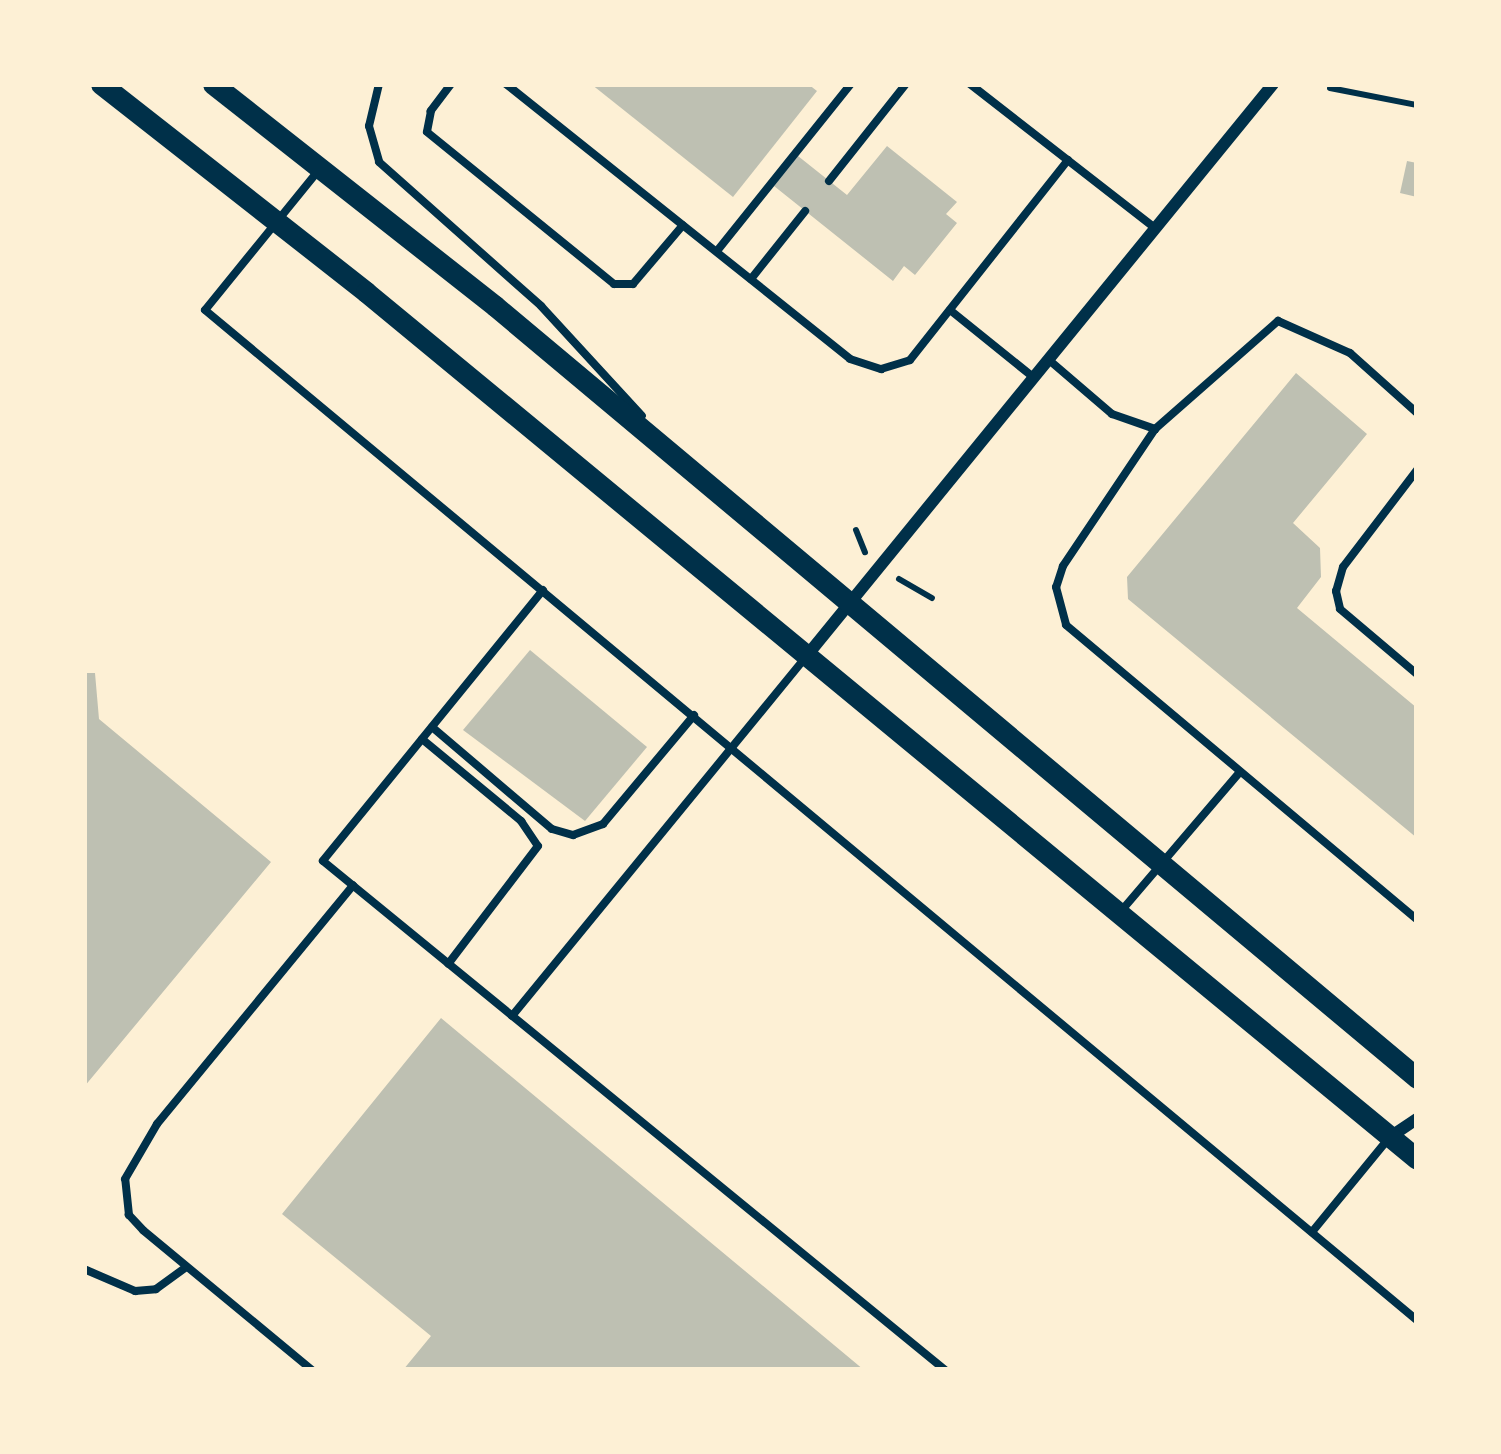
<!DOCTYPE html>
<style>
body{margin:0}
#map{position:relative;width:1501px;height:1454px;overflow:hidden;background:#fdf0d5;font-family:Barlow,sans-serif}
div>[style]{position:absolute}
.building>*{inset:0;background:#bec0b2}
.path>*{height:6px;margin:-3px;padding:0 3px;transform-origin:3px;border-radius:3px;background:#003049}
.service>*{height:8px;margin:-4px;padding:0 4px;transform-origin:4px;border-radius:4px;background:#003049}
.minor>*{height:12px;margin:-6px;padding:0 6px;transform-origin:6px;border-radius:6px;background:#003049}
.secondary>*{height:21px;margin:-10.5px;padding:0 10.5px;transform-origin:10.5px;border-radius:10.5px;background:#003049}
span{translate:-50% -50%;white-space:nowrap;text-align:center;line-height:1.15;-webkit-text-stroke:9px #fdf0d5;paint-order:stroke}
.frame{position:absolute;inset:0;border:87px solid #fdf0d5;pointer-events:none}
</style>
<div id="map">
<div class="building">
<i style="clip-path:polygon(591px 84px,808px 84px,817px 91px,733px 197px)"></i>
<i style="clip-path:polygon(887px 146px,957px 202px,946px 214px,957px 223px,915px 275px,904px 266px,893px 281px,774px 186px,798px 156px,847px 195px)"></i>
<i style="clip-path:polygon(1407px 161px,1417px 163px,1417px 197px,1400px 193px)"></i>
<i style="clip-path:polygon(1296px 373px,1367px 434px,1293px 523px,1320px 548px,1321px 577px,1297px 608px,1417px 708px,1417px 838px,1128px 599px,1127px 577px)"></i>
<i style="clip-path:polygon(530px 650px,647px 747px,585px 821px,463px 730px)"></i>
<i style="clip-path:polygon(84px 673px,95px 673px,99px 719px,271px 862px,84px 1087px)"></i>
<i style="clip-path:polygon(441px 1018px,864px 1370px,403px 1370px,431px 1336px,282px 1214px)"></i>
</div>
<div class="path">
<i style="left:1330px;top:88px;width:89px;rotate:11.1deg"></i>
<i style="left:856px;top:530px;width:24px;rotate:68deg"></i>
<i style="left:899px;top:579px;width:38px;rotate:30deg"></i>
</div>
<div class="service">
<i style="left:379px;top:84px;width:43px;rotate:103.4deg"></i>
<i style="left:369px;top:126px;width:37px;rotate:74deg"></i>
<i style="left:379px;top:162px;width:217px;rotate:41.6deg"></i>
<i style="left:541px;top:306px;width:149px;rotate:47.4deg"></i>
<i style="left:451px;top:84px;width:34px;rotate:127deg"></i>
<i style="left:431px;top:111px;width:21px;rotate:101deg"></i>
<i style="left:427px;top:132px;width:241px;rotate:39.1deg"></i>
<i style="left:614px;top:284px;width:19px"></i>
<i style="left:633px;top:284px;width:77px;rotate:-49.7deg"></i>
<i style="left:506px;top:84px;width:440px;rotate:38.6deg"></i>
<i style="left:850px;top:359px;width:33px;rotate:18deg"></i>
<i style="left:881px;top:369px;width:30px;rotate:-17deg"></i>
<i style="left:910px;top:360px;width:255px;rotate:-51.7deg"></i>
<i style="left:970px;top:84px;width:234px;rotate:37.9deg"></i>
<i style="left:318px;top:171px;width:179px;rotate:129.1deg"></i>
<i style="left:205px;top:310px;width:1578px;rotate:39.81deg"></i>
<i style="left:829px;top:181px;width:124px;rotate:-51.6deg"></i>
<i style="left:717px;top:251px;width:214px;rotate:-51.3deg"></i>
<i style="left:751px;top:279px;width:87px;rotate:-51.5deg"></i>
<i style="left:950px;top:310px;width:107px;rotate:38.9deg"></i>
<i style="left:1049px;top:360px;width:83px;rotate:40.6deg"></i>
<i style="left:1112px;top:414px;width:46px;rotate:19.2deg"></i>
<i style="left:1155px;top:429px;width:164px;rotate:-41.3deg"></i>
<i style="left:1278px;top:321px;width:79px;rotate:24deg"></i>
<i style="left:1350px;top:353px;width:90px;rotate:41.8deg"></i>
<i style="left:1155px;top:429px;width:165px;rotate:123.9deg"></i>
<i style="left:1063px;top:566px;width:22px;rotate:108deg"></i>
<i style="left:1056px;top:587px;width:39px;rotate:75deg"></i>
<i style="left:1066px;top:625px;width:459px;rotate:40deg"></i>
<i style="left:1417px;top:470px;width:122px;rotate:127.3deg"></i>
<i style="left:1343px;top:567px;width:25px;rotate:106deg"></i>
<i style="left:1336px;top:591px;width:18px;rotate:77deg"></i>
<i style="left:1340px;top:609px;width:101px;rotate:40.2deg"></i>
<i style="left:543px;top:590px;width:349px;rotate:129.1deg"></i>
<i style="left:323px;top:861px;width:804px;rotate:39.29deg"></i>
<i style="left:432px;top:727px;width:157px;rotate:40.4deg"></i>
<i style="left:552px;top:829px;width:22px;rotate:16deg"></i>
<i style="left:573px;top:835px;width:32px;rotate:-20deg"></i>
<i style="left:603px;top:824px;width:142px;rotate:-50.1deg"></i>
<i style="left:422px;top:739px;width:129px;rotate:39.6deg"></i>
<i style="left:521px;top:821px;width:30px;rotate:56deg"></i>
<i style="left:538px;top:846px;width:148px;rotate:127.3deg"></i>
<i style="left:1122px;top:910px;width:180px;rotate:-49.5deg"></i>
<i style="left:512px;top:1016px;width:460px;rotate:-50.7deg"></i>
<i style="left:1312px;top:1232px;width:122px;rotate:-50.7deg"></i>
<i style="left:84px;top:1269px;width:56px;rotate:23.3deg"></i>
<i style="left:135px;top:1291px;width:21px;rotate:-5deg"></i>
<i style="left:156px;top:1289px;width:37px;rotate:-36deg"></i>
<i style="left:312px;top:1370px;width:219px;rotate:-140.4deg"></i>
<i style="left:143px;top:1230px;width:21px;rotate:-133deg"></i>
<i style="left:129px;top:1215px;width:36px;rotate:-96deg"></i>
<i style="left:125px;top:1179px;width:64px;rotate:-59.8deg"></i>
<i style="left:157px;top:1124px;width:309px;rotate:-50.6deg"></i>
</div>
<div class="minor">
<i style="left:805px;top:658px;width:741px;rotate:-50.81deg"></i>
<i style="left:1390px;top:1137px;width:32px;rotate:-34deg"></i>
</div>
<div class="secondary">
<i style="left:101px;top:84px;width:337px;rotate:38.1deg"></i>
<i style="left:366px;top:292px;width:1362px;rotate:39.52deg"></i>
<i style="left:213px;top:84px;width:359px;rotate:38.2deg"></i>
<i style="left:495px;top:306px;width:1203px;rotate:39.94deg"></i>
</div>
<div class="frame"></div>
</div>
